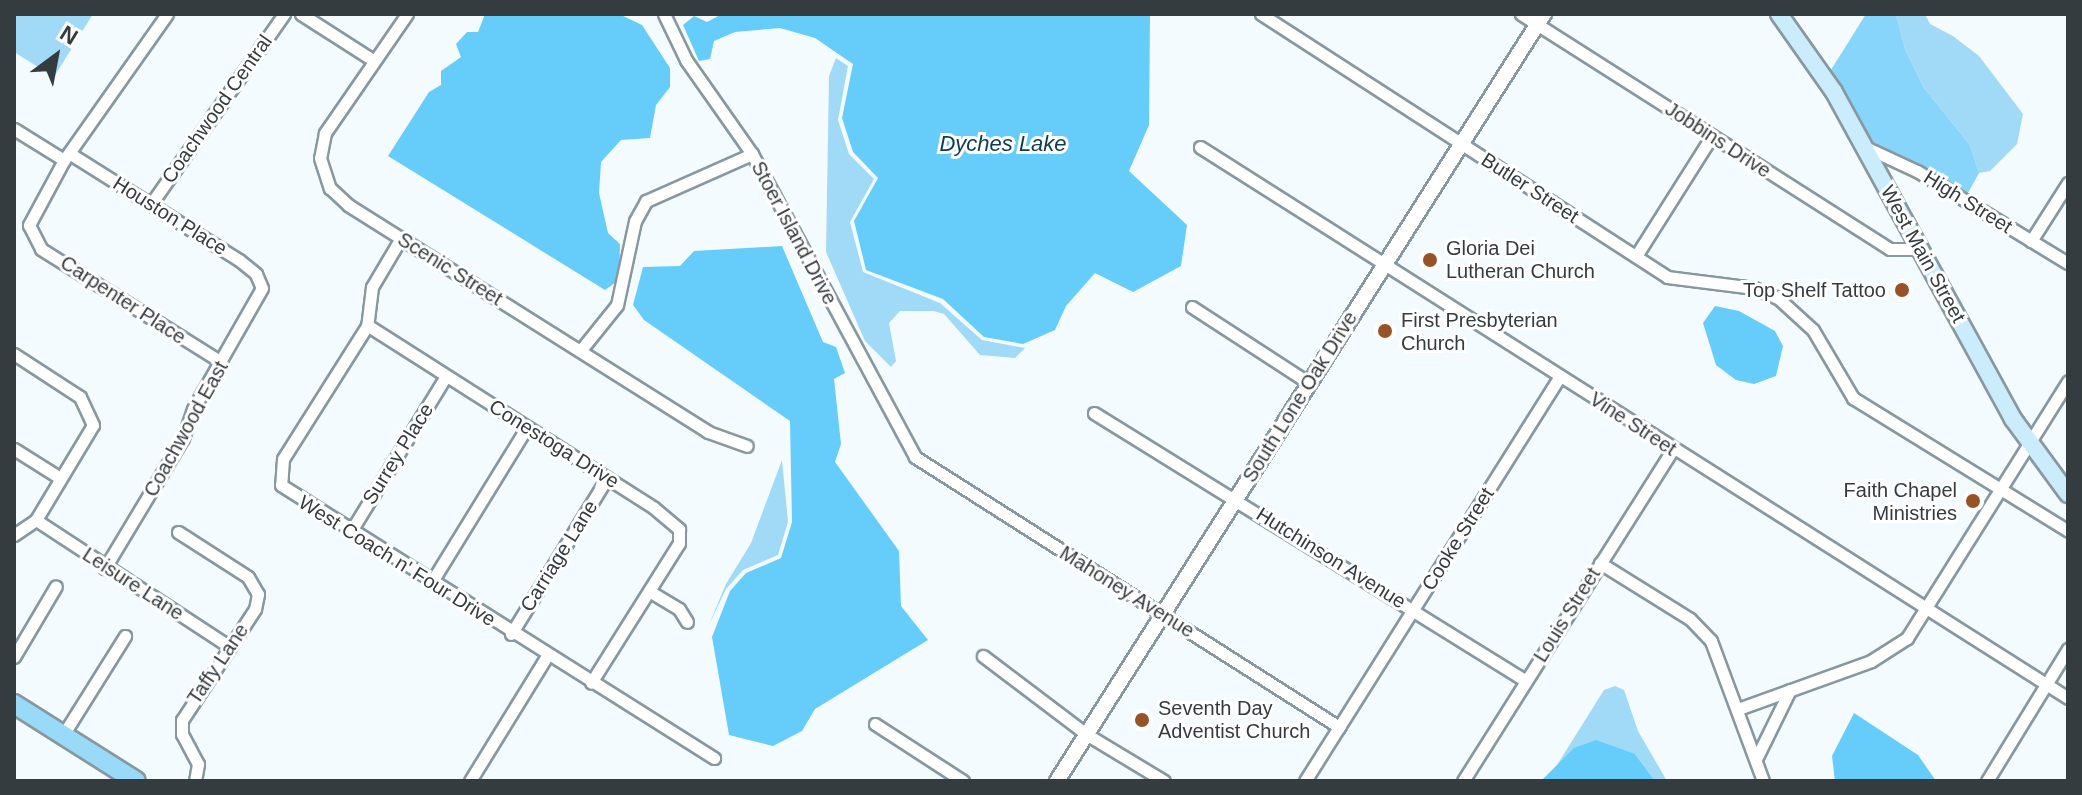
<!DOCTYPE html>
<style>
body{margin:0}
#map{position:relative;width:2082px;height:795px;overflow:hidden;background:#f4fbff;font-family:Arial,sans-serif}
div>[style]{position:absolute}
.green>*{inset:0;background:#a0daf7}
.forest>*{inset:0;background:#87d5fa}
.water>*{inset:0;background:#66cdfb}
.roads{filter:drop-shadow(2px 0 #8898a0) drop-shadow(-2px 0 #8898a0) drop-shadow(0 2px #8898a0) drop-shadow(0 -2px #8898a0)}
.minor>*{height:11px;margin:-5.5px;padding:0 5.5px;transform-origin:5.5px;border-radius:5.5px;background:#fff}
.tertiary>*{height:14px;margin:-7px;padding:0 7px;transform-origin:7px;border-radius:7px;background:#fff}
.secondary>*{height:16px;margin:-8px;padding:0 8px;transform-origin:8px;border-radius:8px;background:#cbedfb}
.primary>*{height:18px;margin:-9px;padding:0 9px;transform-origin:9px;border-radius:9px;background:#98daf7}
.dots>*{width:22px;height:22px;translate:-50% -50%;box-sizing:border-box;border:4px solid #fff;border-radius:50%}
span{translate:-50% -50%;white-space:nowrap;text-align:center;line-height:1.15;-webkit-text-stroke:6px #fff;paint-order:stroke}
.street-label{font-size:20px;color:#353c3f}
.poi-label{font-size:20px;color:#353c3f}
.left{translate:0 -50%;text-align:left}
.right{translate:-100% -50%;text-align:right}
.water-label{font-size:22px;color:#0e3c4f;font-style:italic}
.frame{position:absolute;inset:0;border:16px solid #353c3f;pointer-events:none}
.north{position:absolute;left:16px;top:16px;width:80px;height:80px;-webkit-text-stroke:6px #fff;paint-order:stroke;rotate:32deg;font-size:22px;font-weight:700;line-height:32px;text-align:center;color:#353c3f}
.north::after{content:'';display:block;margin:auto;width:28px;height:36px;background:#353c3f;clip-path:polygon(50% 0,100% 100%,50% 72%,0 100%)}
</style>
<div id="map">
<div class="green">
<i style="clip-path:polygon(14px 14px,93px 14px,54px 77px,14px 52px)"></i>
<i style="clip-path:polygon(1896px 14px,1925px 14px,1930px 24px,1953px 36px,1979px 56px,2023px 114px,2017px 144px,1990px 171px,1979px 173px,1970px 145px,1924px 88px,1905px 49px)"></i>
<i style="clip-path:polygon(836px 58px,848px 66px,838px 120px,849px 154px,874px 179px,850px 222px,863px 272px,940px 303px,982px 340px,1025px 348px,1015px 358px,980px 355px,944px 314px,934px 311px,900px 311px,889px 323px,896px 361px,891px 367px,865px 341px,826px 252px,829px 76px)"></i>
<i style="clip-path:polygon(782px 460px,788px 522px,778px 555px,743px 570px,726px 589px,708px 627px,726px 584px,751px 543px)"></i>
<i style="clip-path:polygon(1615px 686px,1624px 690px,1638px 731px,1667px 781px,1655px 781px,1635px 754px,1557px 765px,1604px 690px)"></i>
</div>
<div class="forest">
<i style="clip-path:polygon(1866px 14px,1896px 14px,1905px 49px,1924px 88px,1970px 145px,1979px 173px,1963px 202px,1873px 151px,1829px 73px)"></i>
</div>
<div class="water">
<i style="clip-path:polygon(485px 14px,619px 14px,642px 25px,670px 68px,670px 87px,656px 105px,650px 138px,621px 140px,601px 162px,599px 193px,608px 233px,620px 244px,619px 280px,605px 290px,388px 156px,429px 92px,441px 85px,441px 71px,461px 57px,456px 44px,467px 32px,478px 32px)"></i>
<i style="clip-path:polygon(722px 14px,1150px 14px,1149px 125px,1129px 171px,1187px 225px,1181px 266px,1133px 292px,1095px 273px,1066px 306px,1055px 330px,1023px 344px,984px 337px,943px 299px,866px 270px,854px 221px,878px 178px,853px 152px,842px 118px,853px 64px,815px 38px,780px 28px,735px 32px,714px 41px,710px 59px,699px 61px,683px 25px,694px 16px,707px 22px)"></i>
<i style="clip-path:polygon(782px 246px,823px 342px,836px 347px,845px 373px,834px 379px,841px 444px,835px 462px,899px 551px,901px 606px,928px 640px,815px 709px,802px 731px,773px 746px,729px 735px,712px 637px,730px 591px,746px 573px,781px 558px,792px 522px,790px 421px,644px 320px,633px 305px,643px 267px,680px 266px,694px 251px)"></i>
<i style="clip-path:polygon(1715px 306px,1739px 311px,1775px 331px,1783px 346px,1776px 376px,1754px 384px,1736px 380px,1716px 365px,1703px 323px)"></i>
<i style="clip-path:polygon(1854px 713px,1918px 755px,1936px 781px,1835px 781px,1832px 756px)"></i>
<i style="clip-path:polygon(1596px 740px,1635px 754px,1655px 781px,1541px 781px,1574px 748px)"></i>
</div>
<div class="roads">
<div class="minor">
<i style="left:167px;top:14px;width:179px;rotate:125.2deg"></i>
<i style="left:64px;top:160px;width:74px;rotate:118.3deg"></i>
<i style="left:29px;top:225px;width:27px;rotate:63deg"></i>
<i style="left:41px;top:249px;width:213px;rotate:32.1deg"></i>
<i style="left:301px;top:14px;width:85px;rotate:32.6deg"></i>
<i style="left:407px;top:14px;width:145px;rotate:124.6deg"></i>
<i style="left:325px;top:133px;width:25px;rotate:101deg"></i>
<i style="left:320px;top:158px;width:32px;rotate:72deg"></i>
<i style="left:330px;top:188px;width:25px;rotate:43deg"></i>
<i style="left:348px;top:205px;width:426px;rotate:32.2deg"></i>
<i style="left:708px;top:432px;width:41px;rotate:19.7deg"></i>
<i style="left:664px;top:14px;width:51px;rotate:64.4deg"></i>
<i style="left:686px;top:60px;width:115px;rotate:54.9deg"></i>
<i style="left:752px;top:154px;width:344px;rotate:61.7deg"></i>
<i style="left:915px;top:457px;width:503px;rotate:32.49deg"></i>
<i style="left:1261px;top:14px;width:484px;rotate:32.9deg"></i>
<i style="left:1667px;top:277px;width:88px;rotate:7.2deg"></i>
<i style="left:1754px;top:288px;width:26px;rotate:23deg"></i>
<i style="left:1778px;top:298px;width:47px;rotate:42.4deg"></i>
<i style="left:1813px;top:330px;width:79px;rotate:59.5deg"></i>
<i style="left:1853px;top:398px;width:253px;rotate:31.7deg"></i>
<i style="left:1521px;top:14px;width:437px;rotate:32.5deg"></i>
<i style="left:1890px;top:249px;width:30px"></i>
<i style="left:14px;top:129px;width:59px;rotate:31.8deg"></i>
<i style="left:1200px;top:147px;width:1028px;rotate:32.41deg"></i>
<i style="left:1865px;top:147px;width:57px;rotate:24.8deg"></i>
<i style="left:1917px;top:171px;width:177px;rotate:31.4deg"></i>
<i style="left:69px;top:153px;width:201px;rotate:32.2deg"></i>
<i style="left:239px;top:260px;width:22px;rotate:39deg"></i>
<i style="left:256px;top:274px;width:15px;rotate:67deg"></i>
<i style="left:262px;top:288px;width:139px;rotate:119.7deg"></i>
<i style="left:193px;top:409px;width:31px;rotate:109deg"></i>
<i style="left:183px;top:438px;width:152px;rotate:121deg"></i>
<i style="left:151px;top:204px;width:232px;rotate:-55deg"></i>
<i style="left:401px;top:238px;width:57px;rotate:120.6deg"></i>
<i style="left:372px;top:287px;width:39px;rotate:97deg"></i>
<i style="left:367px;top:326px;width:157px;rotate:122.3deg"></i>
<i style="left:283px;top:459px;width:26px;rotate:94deg"></i>
<i style="left:281px;top:485px;width:512px;rotate:32.23deg"></i>
<i style="left:2031px;top:241px;width:69px;rotate:-57.5deg"></i>
<i style="left:1636px;top:256px;width:142px;rotate:-57.7deg"></i>
<i style="left:1192px;top:307px;width:140px;rotate:33deg"></i>
<i style="left:367px;top:325px;width:340px;rotate:32.5deg"></i>
<i style="left:654px;top:508px;width:33px;rotate:40deg"></i>
<i style="left:679px;top:529px;width:14px;rotate:90deg"></i>
<i style="left:679px;top:543px;width:165px;rotate:122.2deg"></i>
<i style="left:580px;top:351px;width:59px;rotate:-51.2deg"></i>
<i style="left:617px;top:305px;width:86px;rotate:-77.9deg"></i>
<i style="left:635px;top:221px;width:23px;rotate:-61deg"></i>
<i style="left:646px;top:201px;width:116px;rotate:-23.9deg"></i>
<i style="left:14px;top:354px;width:79px;rotate:33.1deg"></i>
<i style="left:80px;top:397px;width:31px;rotate:65deg"></i>
<i style="left:93px;top:425px;width:111px;rotate:121deg"></i>
<i style="left:36px;top:520px;width:27px;rotate:146deg"></i>
<i style="left:1094px;top:413px;width:508px;rotate:31.81deg"></i>
<i style="left:14px;top:449px;width:54px;rotate:32.2deg"></i>
<i style="left:36px;top:520px;width:232px;rotate:33.2deg"></i>
<i style="left:351px;top:531px;width:182px;rotate:-58.5deg"></i>
<i style="left:178px;top:532px;width:83px;rotate:32.7deg"></i>
<i style="left:248px;top:577px;width:20px;rotate:60deg"></i>
<i style="left:258px;top:594px;width:15px;rotate:101deg"></i>
<i style="left:255px;top:609px;width:133px;rotate:123.3deg"></i>
<i style="left:182px;top:720px;width:14px;rotate:90deg"></i>
<i style="left:182px;top:734px;width:34px;rotate:62deg"></i>
<i style="left:198px;top:764px;width:17px;rotate:100deg"></i>
<i style="left:1600px;top:563px;width:106px;rotate:31.9deg"></i>
<i style="left:1690px;top:619px;width:30px;rotate:46deg"></i>
<i style="left:1711px;top:641px;width:149px;rotate:69.6deg"></i>
<i style="left:431px;top:583px;width:183px;rotate:-58.4deg"></i>
<i style="left:649px;top:591px;width:35px;rotate:31deg"></i>
<i style="left:679px;top:609px;width:15px;rotate:58deg"></i>
<i style="left:511px;top:634px;width:183px;rotate:-58.4deg"></i>
<i style="left:983px;top:656px;width:129px;rotate:37.1deg"></i>
<i style="left:1086px;top:734px;width:91px;rotate:31.1deg"></i>
<i style="left:14px;top:657px;width:82px;rotate:-59.4deg"></i>
<i style="left:1738px;top:709px;width:141px;rotate:-19.8deg"></i>
<i style="left:1871px;top:661px;width:43px;rotate:-32.6deg"></i>
<i style="left:1907px;top:638px;width:303px;rotate:-57.9deg"></i>
<i style="left:875px;top:724px;width:105px;rotate:32.9deg"></i>
<i style="left:63px;top:735px;width:117px;rotate:-57.9deg"></i>
<i style="left:1756px;top:759px;width:77px;rotate:-63.8deg"></i>
<i style="left:470px;top:781px;width:147px;rotate:-58.4deg"></i>
<i style="left:1305px;top:781px;width:477px;rotate:-57.8deg"></i>
<i style="left:1463px;top:781px;width:391px;rotate:-57.7deg"></i>
<i style="left:1987px;top:781px;width:155px;rotate:-58.5deg"></i>
</div>
<div class="tertiary">
<i style="left:1057px;top:781px;width:909px;rotate:-57.59deg"></i>
</div>
<div class="secondary">
<i style="left:1779px;top:14px;width:95px;rotate:54.8deg"></i>
<i style="left:1834px;top:92px;width:373px;rotate:61.3deg"></i>
<i style="left:2013px;top:419px;width:93px;rotate:53.7deg"></i>
</div>
<div class="primary">
<i style="left:14px;top:704px;width:144px;rotate:32.3deg"></i>
</div>
</div>
<div class="dots">
<i style="left:1430px;top:260px;background:#975227"></i>
<i style="left:1902px;top:290px;background:#975227"></i>
<i style="left:1385px;top:331px;background:#975227"></i>
<i style="left:1973px;top:501px;background:#975227"></i>
<i style="left:1142px;top:720px;background:#975227"></i>
</div>
<div class="street-label">
<span style="left:217px;top:109px;rotate:-55deg">Coachwood Central</span>
<span style="left:1718px;top:140px;rotate:33deg">Jobbins Drive</span>
<span style="left:1530px;top:188px;rotate:33deg">Butler Street</span>
<span style="left:1968px;top:202px;rotate:32deg">High Street</span>
<span style="left:170px;top:216px;rotate:32deg">Houston Place</span>
<span style="left:794px;top:233px;rotate:62deg">Stoer Island Drive</span>
<span style="left:1923px;top:254px;rotate:61deg">West Main Street</span>
<span style="left:450px;top:269px;rotate:32deg">Scenic Street</span>
<span style="left:123px;top:300px;rotate:33deg">Carpenter Place</span>
<span style="left:1300px;top:397px;rotate:-58deg">South Lone Oak Drive</span>
<span style="left:1633px;top:424px;rotate:33deg">Vine Street</span>
<span style="left:186px;top:429px;rotate:-61deg">Coachwood East</span>
<span style="left:554px;top:444px;rotate:32deg">Conestoga Drive</span>
<span style="left:398px;top:454px;rotate:-58deg">Surrey Place</span>
<span style="left:1458px;top:539px;rotate:-58deg">Cooke Street</span>
<span style="left:559px;top:556px;rotate:-58deg">Carriage Lane</span>
<span style="left:1331px;top:558px;rotate:32deg">Hutchinson Avenue</span>
<span style="left:397px;top:561px;rotate:32deg">West Coach n' Four Drive</span>
<span style="left:133px;top:584px;rotate:33deg">Leisure Lane</span>
<span style="left:1127px;top:592px;rotate:32deg">Mahoney Avenue</span>
<span style="left:1567px;top:615px;rotate:-58deg">Louis Street</span>
<span style="left:218px;top:664px;rotate:-56deg">Taffy Lane</span>
</div>
<div class="poi-label">
<span class="left" style="left:1446px;top:260px">Gloria Dei<br>Lutheran Church</span>
<span class="right" style="left:1886px;top:290px">Top Shelf Tattoo</span>
<span class="left" style="left:1401px;top:332px">First Presbyterian<br>Church</span>
<span class="right" style="left:1957px;top:502px">Faith Chapel<br>Ministries</span>
<span class="left" style="left:1158px;top:720px">Seventh Day<br>Adventist Church</span>
</div>
<div class="water-label">
<span style="left:1003px;top:144px">Dyches Lake</span>
</div>
<div class="frame"></div>
<div class="north">N</div>
</div>
